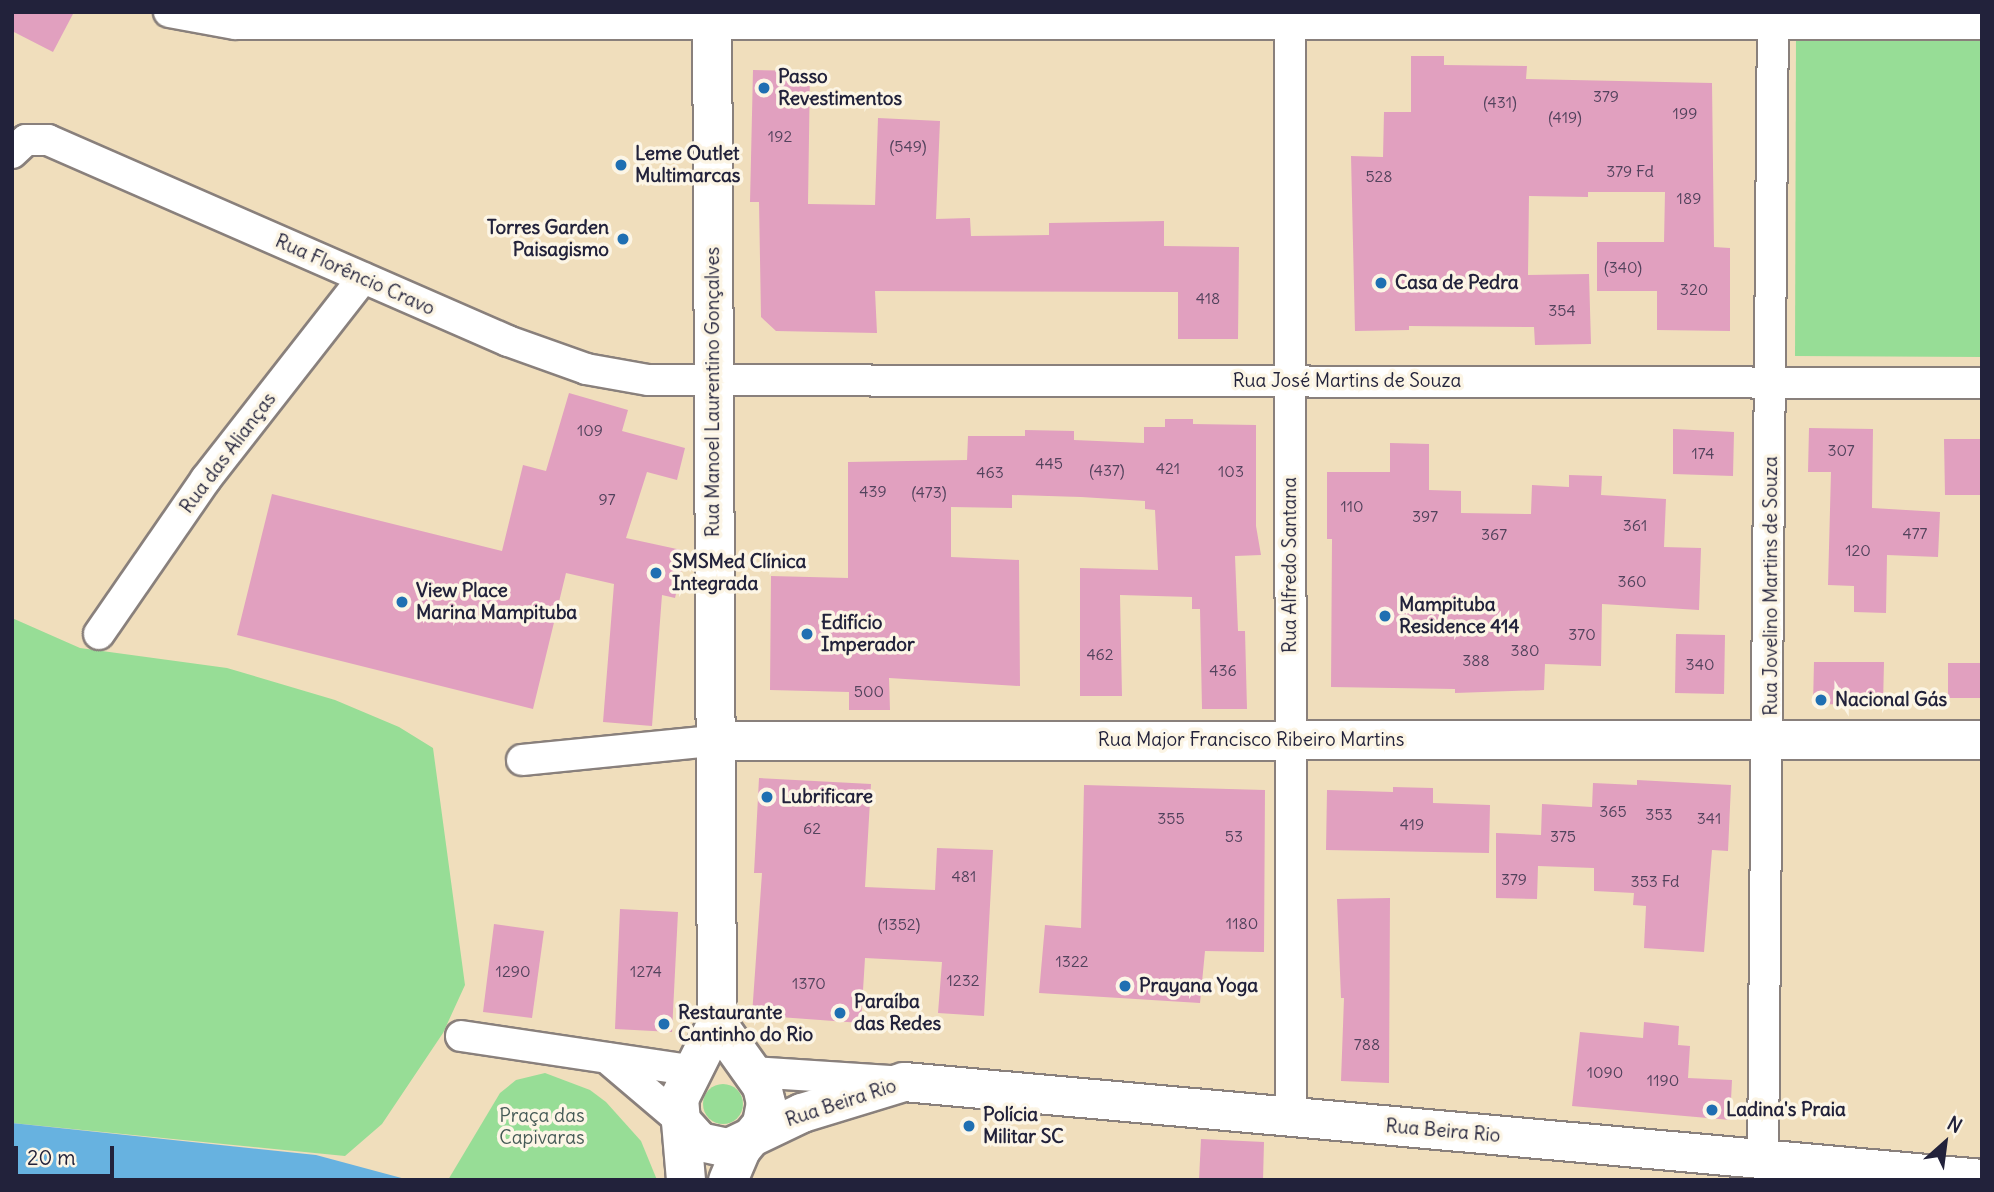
<!DOCTYPE html>
<meta charset="utf-8">
<style>
body{margin:0}
#map{position:relative;width:1994px;height:1192px;overflow:hidden;background:#f0debc;font-family:Delius,sans-serif}
div>[style]{position:absolute}
.green>*{inset:0;background:#97dd96}
.round{border-radius:50%}
.water>*{inset:0;background:#67b2e0}
.building>*{inset:0;background:#e1a0bf}
.roads{filter:drop-shadow(2px 0 #89807c) drop-shadow(-2px 0 #89807c) drop-shadow(0 2px #89807c) drop-shadow(0 -2px #89807c)}
.street>*{height:30px;margin:-15px;padding:0 15px;transform-origin:15px;border-radius:15px;background:#fff}
.secondary>*{height:38px;margin:-19px;padding:0 19px;transform-origin:19px;border-radius:19px;background:#fff}
.dots>*{width:19px;height:19px;translate:-50% -50%;box-sizing:border-box;border:4px solid #fcf5e5;border-radius:50%}
span{translate:-50% -50%;white-space:nowrap;text-align:center;line-height:1.15;-webkit-text-stroke:7px #fcf5e5;paint-order:stroke}
.number-label{font-size:16px;color:#52425c}
.number-label span{-webkit-text-stroke-width:0}
.poi-label{font-size:19px;color:#22223b;font-weight:700}
.left{translate:0 -50%;text-align:left}
.right{translate:-100% -50%;text-align:right}
.street-label{font-size:19px;color:#22223b}
.park-label{font-size:19px;color:#455a56}
.frame{position:absolute;inset:0;border:14px solid #22223b;pointer-events:none}
.north{position:absolute;left:1910px;top:1108px;width:70px;height:70px;-webkit-text-stroke:5px #fcf5e5;paint-order:stroke;rotate:28deg;font-size:19px;font-weight:700;line-height:28px;text-align:center;color:#22223b}
.north::after{content:'';display:block;margin:auto;width:24px;height:32px;background:#22223b;clip-path:polygon(50% 0,100% 100%,50% 72%,0 100%)}
.scale{position:absolute;left:14px;top:1146px;width:100px;height:32px;box-sizing:border-box;border:4px solid #22223b;border-top:0;padding-left:9px;font-size:21px;line-height:24px;white-space:nowrap;color:#22223b;-webkit-text-stroke:5px #fcf5e5;paint-order:stroke}
</style>
<div id="map">
<div class="green">
<i style="clip-path:polygon(1796px 32px,1982px 33px,1982px 357px,1795px 356px)"></i>
<i style="clip-path:polygon(12px 618px,80px 648px,227px 668px,335px 700px,399px 727px,433px 748px,465px 985px,443px 1033px,382px 1124px,345px 1156px,12px 1123px)"></i>
<i style="clip-path:polygon(545px 1073px,590px 1090px,606px 1102px,641px 1141px,657px 1180px,448px 1180px,500px 1093px,516px 1080px)"></i>
<i class="round" style="left:703px;top:1084px;width:40px;height:40px"></i>
</div>
<div class="water">
<i style="clip-path:polygon(12px 1123px,316px 1155px,409px 1180px,12px 1180px)"></i>
</div>
<div class="building">
<i style="clip-path:polygon(12px 12px,74px 12px,53px 52px,12px 31px)"></i>
<i style="clip-path:polygon(1411px 56px,1444px 56px,1444px 65px,1527px 66px,1526px 79px,1712px 83px,1714px 247px,1730px 248px,1730px 331px,1657px 330px,1657px 291px,1597px 291px,1597px 242px,1664px 242px,1665px 192px,1588px 192px,1588px 197px,1529px 196px,1528px 275px,1589px 274px,1591px 344px,1535px 345px,1534px 327px,1409px 326px,1409px 330px,1355px 331px,1351px 156px,1383px 157px,1384px 112px,1411px 112px)"></i>
<i style="clip-path:polygon(753px 70px,810px 71px,808px 204px,875px 205px,878px 118px,940px 121px,936px 219px,970px 218px,971px 236px,1049px 235px,1049px 223px,1164px 221px,1164px 246px,1239px 247px,1238px 339px,1178px 339px,1178px 292px,875px 291px,877px 333px,776px 331px,761px 317px,759px 202px,750px 202px)"></i>
<i style="clip-path:polygon(569px 393px,628px 410px,622px 431px,685px 448px,677px 480px,647px 472px,626px 538px,686px 551px,675px 598px,662px 595px,652px 726px,603px 722px,614px 584px,566px 573px,533px 709px,237px 635px,272px 494px,502px 551px,523px 465px,546px 471px)"></i>
<i style="clip-path:polygon(1165px 419px,1193px 419px,1193px 424px,1256px 425px,1256px 526px,1261px 555px,1235px 556px,1238px 631px,1245px 631px,1247px 709px,1202px 709px,1200px 609px,1192px 609px,1192px 597px,1120px 595px,1122px 696px,1080px 696px,1080px 568px,1158px 570px,1155px 510px,1145px 509px,1145px 501px,1081px 497px,1012px 495px,1012px 508px,951px 507px,951px 557px,1019px 560px,1020px 686px,889px 678px,890px 710px,849px 710px,849px 692px,770px 690px,771px 576px,848px 578px,848px 462px,967px 460px,968px 436px,1025px 436px,1025px 430px,1074px 431px,1074px 440px,1144px 443px,1144px 427px,1165px 427px)"></i>
<i style="clip-path:polygon(1809px 428px,1873px 429px,1872px 508px,1940px 512px,1938px 557px,1887px 555px,1886px 613px,1854px 612px,1854px 586px,1828px 585px,1831px 472px,1808px 472px)"></i>
<i style="clip-path:polygon(1673px 429px,1734px 432px,1733px 476px,1673px 474px)"></i>
<i style="clip-path:polygon(1944px 439px,1982px 439px,1982px 495px,1945px 495px)"></i>
<i style="clip-path:polygon(1390px 443px,1429px 444px,1429px 490px,1461px 491px,1461px 513px,1531px 514px,1532px 485px,1569px 487px,1569px 475px,1602px 476px,1601px 495px,1666px 499px,1664px 547px,1701px 548px,1699px 610px,1602px 604px,1601px 666px,1545px 664px,1544px 690px,1455px 693px,1455px 689px,1331px 687px,1332px 539px,1327px 539px,1327px 472px,1390px 472px)"></i>
<i style="clip-path:polygon(1676px 634px,1725px 635px,1724px 694px,1675px 693px)"></i>
<i style="clip-path:polygon(1814px 662px,1884px 662px,1883px 705px,1813px 704px)"></i>
<i style="clip-path:polygon(1948px 663px,1982px 663px,1982px 698px,1948px 698px)"></i>
<i style="clip-path:polygon(759px 778px,871px 784px,865px 887px,935px 890px,937px 848px,993px 850px,984px 1016px,938px 1013px,942px 962px,865px 958px,861px 1023px,752px 1015px,762px 873px,754px 873px)"></i>
<i style="clip-path:polygon(1637px 780px,1731px 785px,1728px 851px,1712px 850px,1704px 952px,1644px 948px,1646px 906px,1633px 905px,1634px 893px,1594px 891px,1594px 868px,1538px 866px,1537px 899px,1496px 898px,1496px 833px,1541px 835px,1542px 804px,1592px 807px,1593px 783px,1637px 785px)"></i>
<i style="clip-path:polygon(1084px 785px,1265px 790px,1264px 952px,1205px 951px,1200px 1003px,1039px 993px,1045px 925px,1081px 928px)"></i>
<i style="clip-path:polygon(1393px 787px,1433px 788px,1433px 803px,1490px 805px,1489px 853px,1326px 850px,1327px 790px,1393px 792px)"></i>
<i style="clip-path:polygon(1390px 898px,1389px 1083px,1341px 1081px,1344px 998px,1341px 998px,1337px 899px)"></i>
<i style="clip-path:polygon(620px 909px,678px 912px,672px 1032px,615px 1029px)"></i>
<i style="clip-path:polygon(494px 924px,544px 931px,532px 1018px,483px 1012px)"></i>
<i style="clip-path:polygon(1644px 1022px,1679px 1026px,1678px 1045px,1690px 1046px,1688px 1078px,1732px 1080px,1730px 1120px,1572px 1106px,1580px 1032px,1643px 1038px)"></i>
<i style="clip-path:polygon(1201px 1139px,1264px 1142px,1263px 1180px,1199px 1180px)"></i>
</div>
<div class="roads">
<div class="street">
<i style="left:169px;top:12px;width:67px;rotate:10.3deg"></i>
<i style="left:235px;top:24px;width:1747px"></i>
<i style="left:1290px;top:12px;width:1106px;rotate:89.95deg"></i>
<i style="left:12px;top:153px;width:19px;rotate:-43deg"></i>
<i style="left:26px;top:140px;width:22px"></i>
<i style="left:48px;top:140px;width:502px;rotate:23.6deg"></i>
<i style="left:508px;top:341px;width:83px;rotate:19.7deg"></i>
<i style="left:586px;top:369px;width:63px;rotate:10.1deg"></i>
<i style="left:648px;top:380px;width:1334px;rotate:0.13deg"></i>
<i style="left:99px;top:634px;width:188px;rotate:-55.4deg"></i>
<i style="left:206px;top:479px;width:255px;rotate:-52deg"></i>
<i style="left:522px;top:760px;width:192px;rotate:-5.7deg"></i>
<i style="left:461px;top:1036px;width:236px;rotate:8.5deg"></i>
<i style="left:607px;top:1058px;width:97px;rotate:40.4deg"></i>
<i style="left:752px;top:1072px;width:138px;rotate:3.7deg"></i>
<i style="left:1763px;top:1159px;width:1147px;rotate:-89.5deg"></i>
</div>
<div class="secondary">
<i style="left:713px;top:741px;width:1269px;rotate:-0.05deg"></i>
<i style="left:717px;top:1023px;width:77px;rotate:54.5deg"></i>
<i style="left:762px;top:1086px;width:17px;rotate:77deg"></i>
<i style="left:766px;top:1103px;width:21px;rotate:101deg"></i>
<i style="left:762px;top:1124px;width:33px;rotate:129deg"></i>
<i style="left:741px;top:1150px;width:33px;rotate:113deg"></i>
<i style="left:681px;top:1121px;width:28px;rotate:48deg"></i>
<i style="left:700px;top:1142px;width:30px;rotate:12deg"></i>
<i style="left:729px;top:1148px;width:81px;rotate:-25.6deg"></i>
<i style="left:802px;top:1113px;width:107px;rotate:-16.9deg"></i>
<i style="left:904px;top:1082px;width:1082px;rotate:5.14deg"></i>
<i style="left:686px;top:1180px;width:81px;rotate:-94.9deg"></i>
<i style="left:679px;top:1099px;width:85px;rotate:-63.4deg"></i>
<i style="left:717px;top:1023px;width:1011px;rotate:-90.28deg"></i>
</div>
</div>
<div class="dots">
<i style="left:764px;top:88px;background:#1f6fb2"></i>
<i style="left:621px;top:165px;background:#1f6fb2"></i>
<i style="left:623px;top:239px;background:#1f6fb2"></i>
<i style="left:1381px;top:283px;background:#1f6fb2"></i>
<i style="left:656px;top:573px;background:#1f6fb2"></i>
<i style="left:402px;top:602px;background:#1f6fb2"></i>
<i style="left:1385px;top:616px;background:#1f6fb2"></i>
<i style="left:807px;top:634px;background:#1f6fb2"></i>
<i style="left:1821px;top:700px;background:#1f6fb2"></i>
<i style="left:767px;top:797px;background:#1f6fb2"></i>
<i style="left:1125px;top:986px;background:#1f6fb2"></i>
<i style="left:840px;top:1013px;background:#1f6fb2"></i>
<i style="left:664px;top:1024px;background:#1f6fb2"></i>
<i style="left:1712px;top:1110px;background:#1f6fb2"></i>
<i style="left:969px;top:1126px;background:#1f6fb2"></i>
</div>
<div class="number-label">
<span style="left:1606px;top:96px">379</span>
<span style="left:1500px;top:102px">(431)</span>
<span style="left:1685px;top:113px">199</span>
<span style="left:1565px;top:117px">(419)</span>
<span style="left:780px;top:136px">192</span>
<span style="left:908px;top:146px">(549)</span>
<span style="left:1630px;top:171px">379 Fd</span>
<span style="left:1379px;top:176px">528</span>
<span style="left:1689px;top:198px">189</span>
<span style="left:1623px;top:267px">(340)</span>
<span style="left:1694px;top:289px">320</span>
<span style="left:1208px;top:298px">418</span>
<span style="left:1562px;top:310px">354</span>
<span style="left:590px;top:430px">109</span>
<span style="left:1841px;top:450px">307</span>
<span style="left:1703px;top:453px">174</span>
<span style="left:1049px;top:463px">445</span>
<span style="left:1168px;top:468px">421</span>
<span style="left:1107px;top:470px">(437)</span>
<span style="left:1231px;top:471px">103</span>
<span style="left:990px;top:472px">463</span>
<span style="left:873px;top:491px">439</span>
<span style="left:929px;top:492px">(473)</span>
<span style="left:607px;top:499px">97</span>
<span style="left:1352px;top:506px">110</span>
<span style="left:1425px;top:516px">397</span>
<span style="left:1635px;top:525px">361</span>
<span style="left:1915px;top:533px">477</span>
<span style="left:1494px;top:534px">367</span>
<span style="left:1858px;top:550px">120</span>
<span style="left:1632px;top:581px">360</span>
<span style="left:1582px;top:634px">370</span>
<span style="left:1525px;top:650px">380</span>
<span style="left:1100px;top:654px">462</span>
<span style="left:1476px;top:660px">388</span>
<span style="left:1700px;top:664px">340</span>
<span style="left:1223px;top:670px">436</span>
<span style="left:869px;top:691px">500</span>
<span style="left:1613px;top:811px">365</span>
<span style="left:1659px;top:814px">353</span>
<span style="left:1171px;top:818px">355</span>
<span style="left:1709px;top:818px">341</span>
<span style="left:1412px;top:824px">419</span>
<span style="left:812px;top:828px">62</span>
<span style="left:1234px;top:836px">53</span>
<span style="left:1563px;top:836px">375</span>
<span style="left:964px;top:876px">481</span>
<span style="left:1514px;top:879px">379</span>
<span style="left:1655px;top:881px">353 Fd</span>
<span style="left:1242px;top:923px">1180</span>
<span style="left:899px;top:924px">(1352)</span>
<span style="left:1072px;top:961px">1322</span>
<span style="left:513px;top:971px">1290</span>
<span style="left:646px;top:971px">1274</span>
<span style="left:963px;top:980px">1232</span>
<span style="left:809px;top:983px">1370</span>
<span style="left:1367px;top:1044px">788</span>
<span style="left:1605px;top:1072px">1090</span>
<span style="left:1663px;top:1080px">1190</span>
</div>
<div class="poi-label">
<span class="left" style="left:778px;top:88px">Passo<br>Revestimentos</span>
<span class="left" style="left:635px;top:165px">Leme Outlet<br>Multimarcas</span>
<span class="right" style="left:609px;top:239px">Torres Garden<br>Paisagismo</span>
<span class="left" style="left:1395px;top:283px">Casa de Pedra</span>
<span class="left" style="left:672px;top:573px">SMSMed Clínica<br>Integrada</span>
<span class="left" style="left:416px;top:602px">View Place<br>Marina Mampituba</span>
<span class="left" style="left:1399px;top:616px">Mampituba<br>Residence 414</span>
<span class="left" style="left:821px;top:634px">Edifício<br>Imperador</span>
<span class="left" style="left:1835px;top:700px">Nacional Gás</span>
<span class="left" style="left:781px;top:797px">Lubrificare</span>
<span class="left" style="left:1139px;top:986px">Prayana Yoga</span>
<span class="left" style="left:854px;top:1013px">Paraíba<br>das Redes</span>
<span class="left" style="left:678px;top:1024px">Restaurante<br>Cantinho do Rio</span>
<span class="left" style="left:1726px;top:1110px">Ladina's Praia</span>
<span class="left" style="left:983px;top:1126px">Polícia<br>Militar SC</span>
</div>
<div class="street-label">
<span style="left:355px;top:275px;rotate:24deg">Rua Florêncio Cravo</span>
<span style="left:1347px;top:381px">Rua José Martins de Souza</span>
<span style="left:713px;top:392px;rotate:-90deg">Rua Manoel Laurentino Gonçalves</span>
<span style="left:228px;top:453px;rotate:-53deg">Rua das Alianças</span>
<span style="left:1290px;top:565px;rotate:-90deg">Rua Alfredo Santana</span>
<span style="left:1771px;top:586px;rotate:-90deg">Rua Jovelino Martins de Souza</span>
<span style="left:1251px;top:740px">Rua Major Francisco Ribeiro Martins</span>
<span style="left:841px;top:1103px;rotate:-18deg">Rua Beira Rio</span>
<span style="left:1443px;top:1131px;rotate:5deg">Rua Beira Rio</span>
</div>
<div class="park-label">
<span style="left:542px;top:1127px">Praça das<br>Capivaras</span>
</div>
<div class="frame"></div>
<div class="north">N</div>
<div class="scale">20 m</div>
</div>
